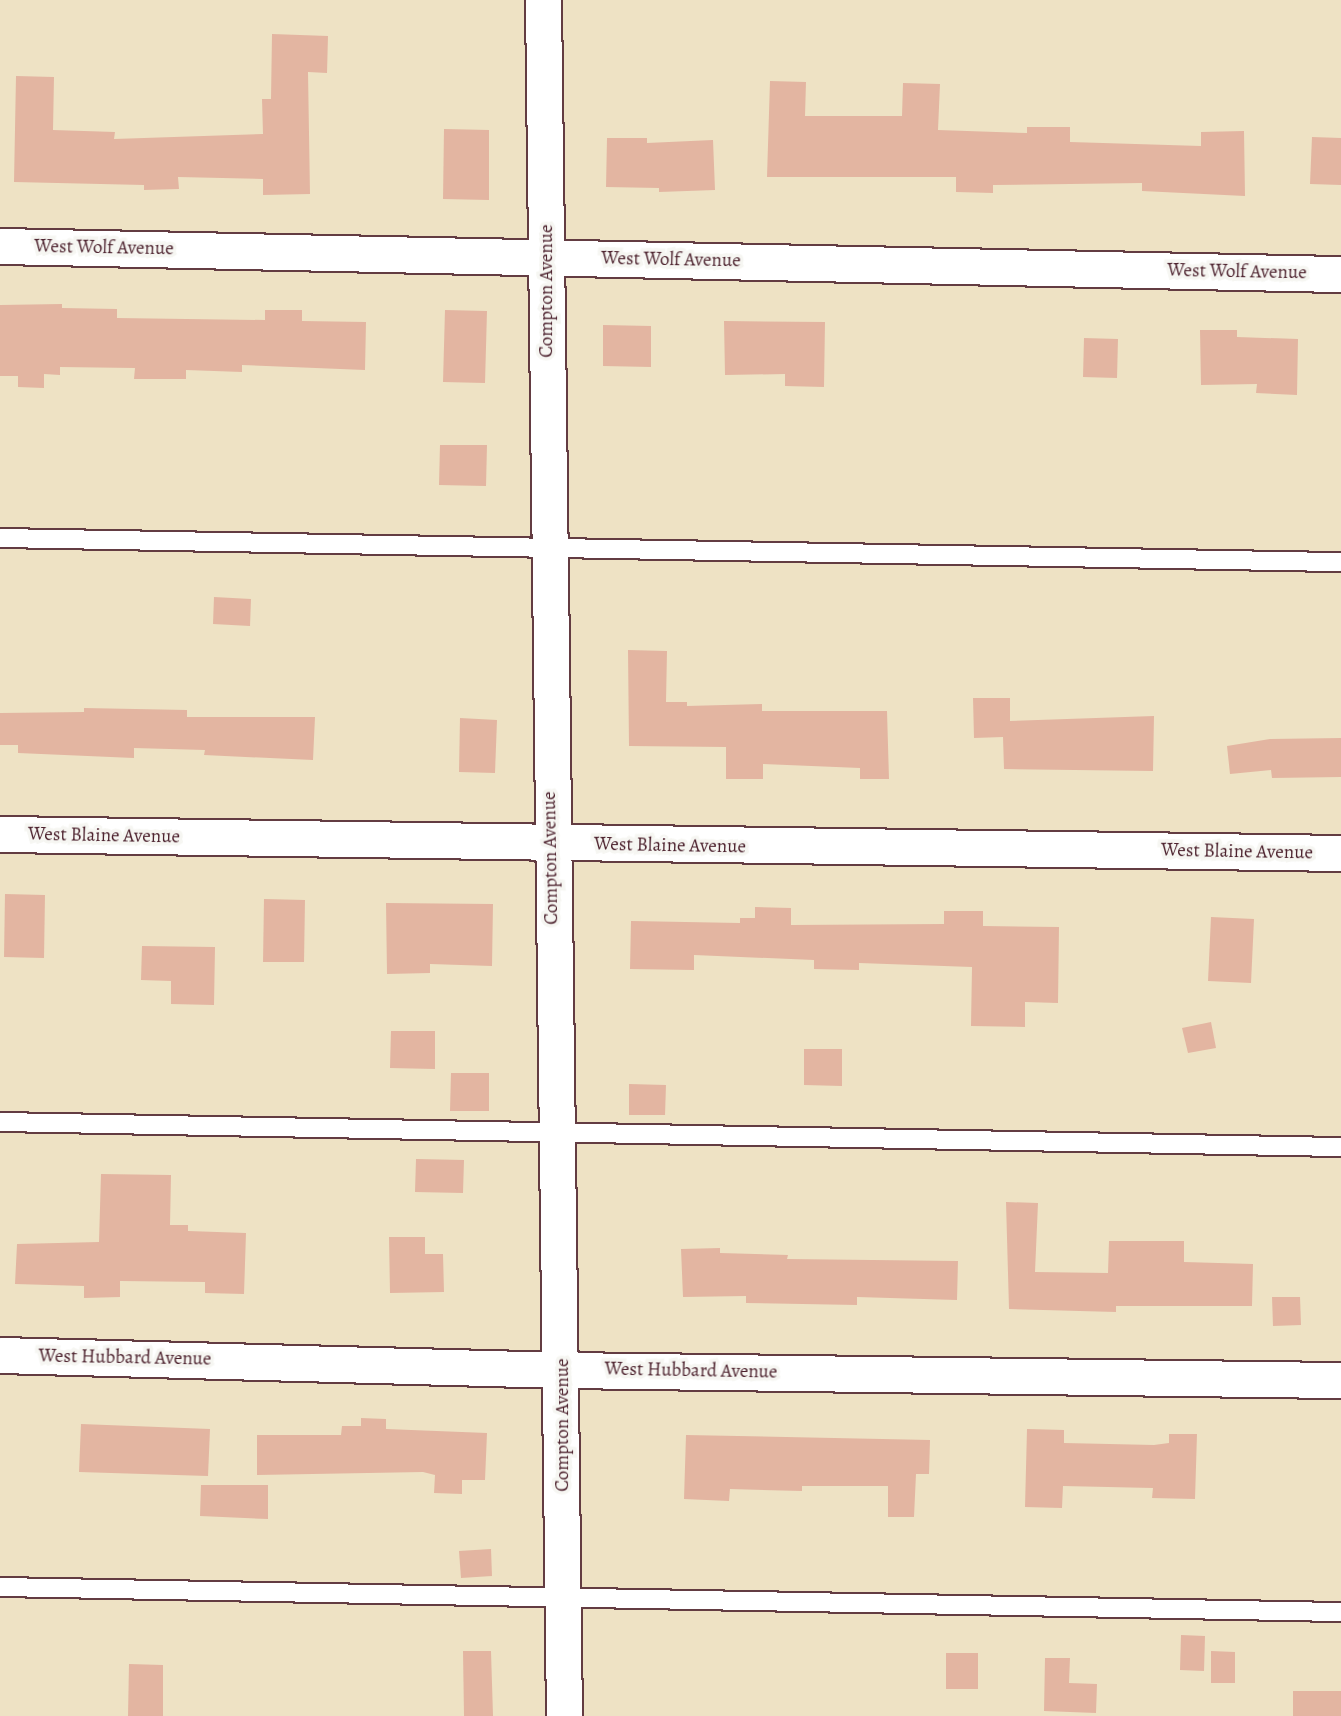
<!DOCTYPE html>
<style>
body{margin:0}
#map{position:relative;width:1341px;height:1716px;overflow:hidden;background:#eee2c4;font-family:Alegreya,serif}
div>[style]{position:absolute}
.building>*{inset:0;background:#e3b5a1}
.roads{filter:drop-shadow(2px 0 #633c42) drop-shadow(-2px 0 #633c42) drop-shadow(0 2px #633c42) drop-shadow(0 -2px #633c42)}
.lane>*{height:18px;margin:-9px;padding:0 9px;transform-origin:9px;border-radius:9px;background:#fff}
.street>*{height:35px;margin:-17.5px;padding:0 17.5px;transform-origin:17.5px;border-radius:17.5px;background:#fff}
span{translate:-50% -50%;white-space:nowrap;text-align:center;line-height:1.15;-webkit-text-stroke:7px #f6f6f2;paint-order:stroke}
.street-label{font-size:19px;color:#4a1f2b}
</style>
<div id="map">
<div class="building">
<i style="clip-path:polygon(272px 34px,328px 36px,327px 73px,308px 72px,310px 194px,263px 195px,263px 179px,178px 177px,179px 189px,144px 190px,144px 185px,14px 182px,16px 76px,54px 77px,53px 130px,115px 132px,114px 139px,263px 134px,262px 99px,271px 99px)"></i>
<i style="clip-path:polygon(770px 81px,806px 82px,805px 116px,902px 116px,903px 83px,940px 84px,938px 130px,1027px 133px,1027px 127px,1070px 127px,1070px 142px,1201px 146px,1201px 132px,1244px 131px,1245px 196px,1142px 191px,1142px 183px,993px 185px,993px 193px,956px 192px,956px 177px,767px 177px)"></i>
<i style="clip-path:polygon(444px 129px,489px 130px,489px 200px,443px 199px)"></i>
<i style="clip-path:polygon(1312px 137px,1341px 138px,1341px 185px,1310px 184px)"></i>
<i style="clip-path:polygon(607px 138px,647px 138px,647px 143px,713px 140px,715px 190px,659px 192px,659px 188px,606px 187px)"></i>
<i style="clip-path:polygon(62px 304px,62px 308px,117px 309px,117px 318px,265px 320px,265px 310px,302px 310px,302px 321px,366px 322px,365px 370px,242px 365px,242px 372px,186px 370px,186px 379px,134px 379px,135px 368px,60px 367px,60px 375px,44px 374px,44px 388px,18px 387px,18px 376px,0 376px,0 305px)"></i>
<i style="clip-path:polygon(445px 310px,487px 311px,485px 383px,443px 382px)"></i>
<i style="clip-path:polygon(724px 321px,825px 322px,824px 387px,785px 386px,785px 374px,725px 375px)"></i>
<i style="clip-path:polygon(603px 325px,651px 326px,651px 367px,603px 366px)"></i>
<i style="clip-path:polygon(1200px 330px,1237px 330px,1237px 337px,1298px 339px,1297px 395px,1256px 393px,1257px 384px,1201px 385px)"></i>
<i style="clip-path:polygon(1084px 338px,1118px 339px,1117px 378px,1083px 377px)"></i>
<i style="clip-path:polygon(440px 445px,487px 445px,486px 486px,439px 485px)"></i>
<i style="clip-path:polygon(214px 597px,251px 599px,250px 626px,213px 624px)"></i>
<i style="clip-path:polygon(628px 650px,667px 651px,666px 702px,687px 702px,687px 706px,762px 704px,762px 711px,887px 711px,889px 779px,860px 779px,860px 768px,763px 764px,763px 779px,726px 779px,726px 747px,629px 746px)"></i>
<i style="clip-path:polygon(973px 698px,1010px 698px,1010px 721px,1154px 716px,1153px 771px,1004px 769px,1003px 737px,974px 738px)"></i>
<i style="clip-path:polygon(84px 708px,187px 710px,187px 717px,315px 717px,313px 760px,204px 755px,205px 750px,134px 748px,134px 758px,18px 753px,18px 745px,0 745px,0 713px,84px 712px)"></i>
<i style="clip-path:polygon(460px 718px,497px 720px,495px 773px,459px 772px)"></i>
<i style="clip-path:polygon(1341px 738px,1341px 777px,1272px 778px,1271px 770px,1230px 774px,1227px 746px,1270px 739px)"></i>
<i style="clip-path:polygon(5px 894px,45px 895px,44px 958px,4px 957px)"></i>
<i style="clip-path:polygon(264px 899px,305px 900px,304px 962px,263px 962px)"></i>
<i style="clip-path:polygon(386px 903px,493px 904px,492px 966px,430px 964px,430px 973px,387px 974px)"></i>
<i style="clip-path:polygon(755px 907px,791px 908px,791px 925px,944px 924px,944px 911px,983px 911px,983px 926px,1059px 927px,1058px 1003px,1025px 1002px,1025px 1027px,971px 1026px,972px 967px,859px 963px,859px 970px,814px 969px,814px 960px,694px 955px,694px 970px,630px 969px,631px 921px,740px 923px,740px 918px,755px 918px)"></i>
<i style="clip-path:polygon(1211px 917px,1254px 919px,1251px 983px,1208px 981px)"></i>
<i style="clip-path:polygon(142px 946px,215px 947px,214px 1005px,171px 1004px,171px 981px,141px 980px)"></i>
<i style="clip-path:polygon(1211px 1022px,1216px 1048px,1188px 1053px,1182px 1028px)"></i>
<i style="clip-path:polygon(391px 1031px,435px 1031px,435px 1069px,390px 1068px)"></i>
<i style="clip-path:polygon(804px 1049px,842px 1049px,842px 1086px,804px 1085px)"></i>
<i style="clip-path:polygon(451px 1073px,489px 1073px,489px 1111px,450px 1111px)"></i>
<i style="clip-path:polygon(629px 1084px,666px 1085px,665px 1115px,629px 1115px)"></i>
<i style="clip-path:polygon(416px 1159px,464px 1160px,463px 1193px,415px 1192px)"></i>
<i style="clip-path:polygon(101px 1174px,171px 1175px,170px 1225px,188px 1225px,188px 1231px,246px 1233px,244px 1294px,205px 1293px,205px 1282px,120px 1281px,120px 1297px,84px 1298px,84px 1286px,15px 1284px,17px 1244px,99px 1242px)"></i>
<i style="clip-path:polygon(1006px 1202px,1038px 1203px,1035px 1272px,1108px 1273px,1109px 1241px,1184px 1241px,1184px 1262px,1253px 1264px,1252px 1306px,1116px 1306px,1116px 1312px,1009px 1309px)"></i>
<i style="clip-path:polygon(389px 1237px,425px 1237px,425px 1254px,443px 1254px,444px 1292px,390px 1293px)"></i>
<i style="clip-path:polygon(720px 1248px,720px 1253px,788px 1255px,787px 1259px,958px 1261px,957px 1300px,857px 1297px,857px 1305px,746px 1303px,746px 1296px,683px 1297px,681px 1249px)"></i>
<i style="clip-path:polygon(1272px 1297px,1300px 1297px,1301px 1325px,1273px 1326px)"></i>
<i style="clip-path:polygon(361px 1418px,386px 1419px,386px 1429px,487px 1433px,485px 1480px,462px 1480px,462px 1494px,434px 1493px,435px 1475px,423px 1472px,257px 1475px,257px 1435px,341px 1435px,342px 1426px,361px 1426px)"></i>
<i style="clip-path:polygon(81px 1424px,210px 1429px,208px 1476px,79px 1472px)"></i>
<i style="clip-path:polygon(1027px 1429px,1064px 1430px,1064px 1443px,1154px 1445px,1169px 1443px,1169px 1434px,1197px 1434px,1195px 1499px,1152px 1498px,1153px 1488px,1063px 1486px,1062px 1508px,1025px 1507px)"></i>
<i style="clip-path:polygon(686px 1435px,930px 1440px,929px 1474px,916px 1474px,914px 1517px,888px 1517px,888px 1486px,802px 1486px,802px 1491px,730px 1489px,729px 1501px,684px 1499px)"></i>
<i style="clip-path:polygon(201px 1485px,268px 1485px,268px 1519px,200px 1516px)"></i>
<i style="clip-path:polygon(491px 1549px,492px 1576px,461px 1578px,459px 1551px)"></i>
<i style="clip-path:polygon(1181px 1635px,1205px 1636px,1204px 1671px,1180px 1670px)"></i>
<i style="clip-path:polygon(463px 1651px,491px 1651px,493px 1716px,464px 1716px)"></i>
<i style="clip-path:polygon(1211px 1651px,1235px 1652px,1235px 1683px,1211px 1683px)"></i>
<i style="clip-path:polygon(946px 1653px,978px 1653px,978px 1689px,946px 1689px)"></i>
<i style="clip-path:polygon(1045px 1658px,1070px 1658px,1069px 1683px,1097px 1684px,1096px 1713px,1044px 1711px)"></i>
<i style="clip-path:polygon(129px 1664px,163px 1665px,163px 1716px,128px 1716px)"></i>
<i style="clip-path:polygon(1293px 1691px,1341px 1691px,1341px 1716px,1293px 1716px)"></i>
</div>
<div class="roads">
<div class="lane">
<i style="left:0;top:538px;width:1341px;rotate:1.03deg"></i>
<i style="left:0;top:1122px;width:1341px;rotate:1.07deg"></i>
<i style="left:0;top:1587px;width:1341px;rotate:1.07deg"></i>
</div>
<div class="street">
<i style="left:543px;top:0;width:1716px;rotate:89.3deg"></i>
<i style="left:0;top:246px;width:1341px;rotate:1.2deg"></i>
<i style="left:0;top:834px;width:1341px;rotate:0.81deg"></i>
<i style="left:0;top:1355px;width:563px;rotate:1.53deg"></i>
<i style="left:563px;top:1370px;width:778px;rotate:0.74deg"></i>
</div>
</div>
<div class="street-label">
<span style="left:104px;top:248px;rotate:1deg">West Wolf Avenue</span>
<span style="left:671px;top:260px;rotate:1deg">West Wolf Avenue</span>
<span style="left:1237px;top:272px;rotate:1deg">West Wolf Avenue</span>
<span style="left:547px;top:291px;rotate:-90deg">Compton Avenue</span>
<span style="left:104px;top:836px;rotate:1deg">West Blaine Avenue</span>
<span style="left:670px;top:846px;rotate:1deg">West Blaine Avenue</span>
<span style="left:1237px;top:852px;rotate:1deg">West Blaine Avenue</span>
<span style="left:551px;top:858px;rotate:-91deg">Compton Avenue</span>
<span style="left:125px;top:1358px;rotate:1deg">West Hubbard Avenue</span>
<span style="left:691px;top:1371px;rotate:1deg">West Hubbard Avenue</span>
<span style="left:563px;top:1425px;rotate:-90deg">Compton Avenue</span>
</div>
</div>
